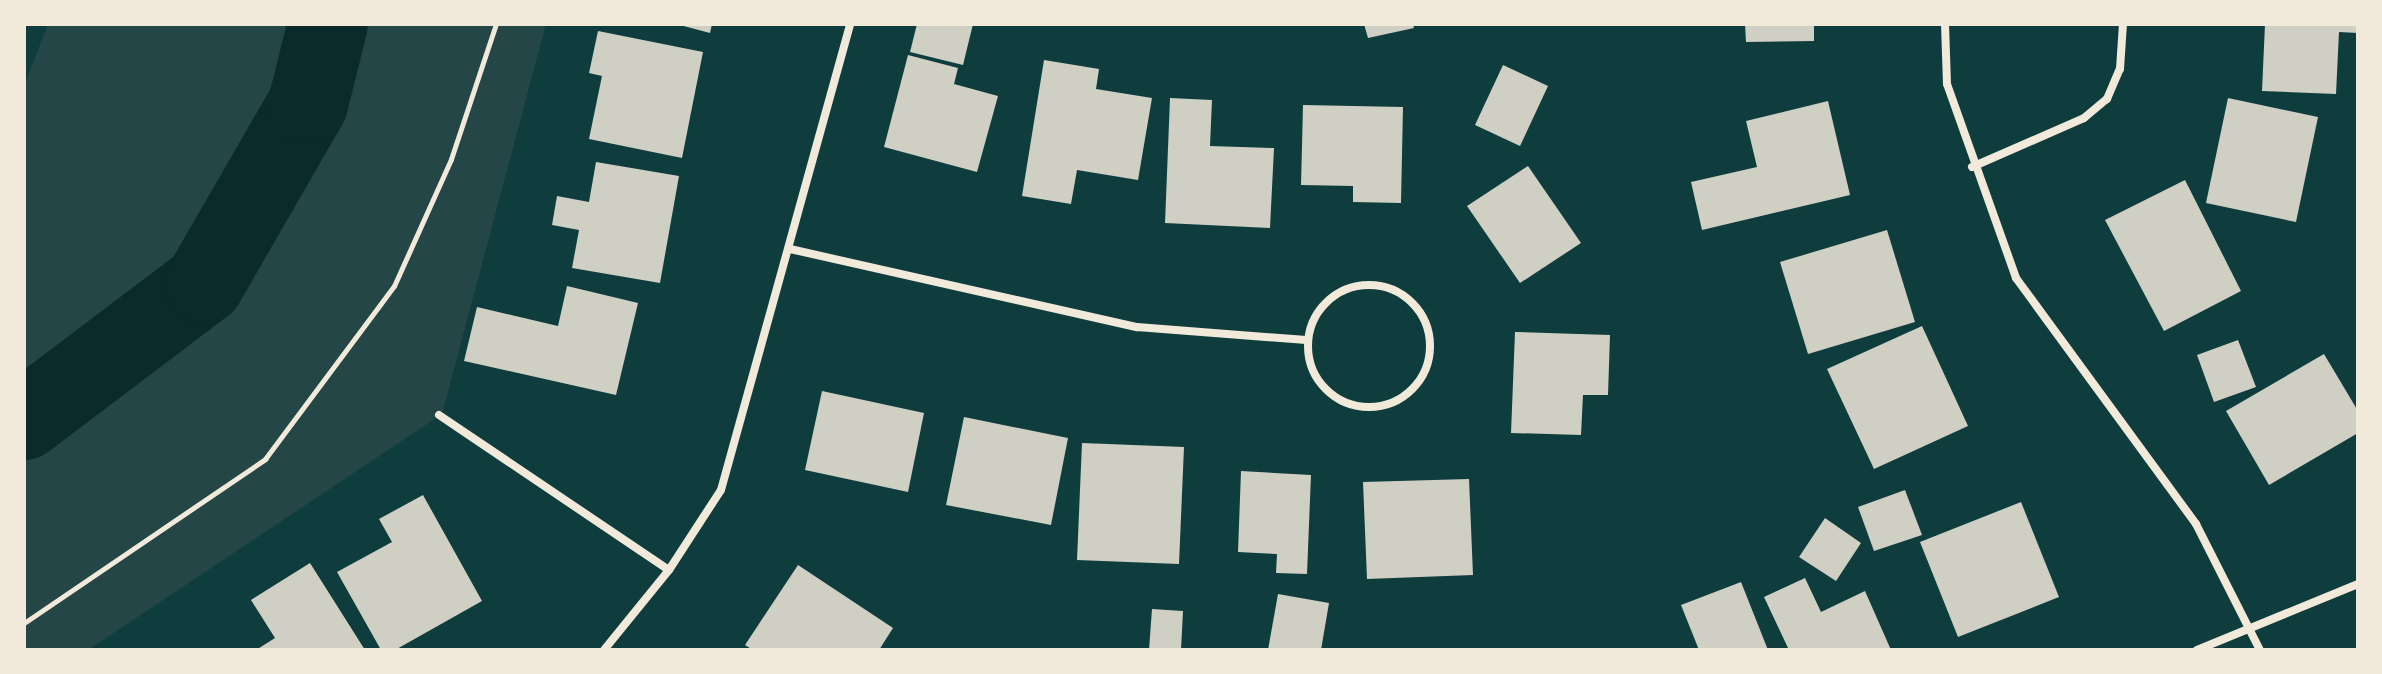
<!DOCTYPE html>
<style>
body{margin:0}
#map{position:relative;width:2382px;height:674px;overflow:hidden;background:#0f3d3e;font-family:"Roboto Condensed",sans-serif}
div>[style]{position:absolute}
.green>*{inset:0;background:#244646}
.river>*{height:80px;margin:-40px;padding:0 40px;transform-origin:40px;border-radius:40px;background:#0a2a2b}
.building>*{inset:0;background:#cfcfc3}
.path>*{height:5px;margin:-2.5px;padding:0 2.5px;transform-origin:2.5px;border-radius:2.5px;background:#f1e9da}
.minor>*{height:8px;margin:-4px;padding:0 4px;transform-origin:4px;border-radius:4px;background:#f1e9da}
.minor>.ring{margin:-4px;padding:0;box-sizing:content-box;background:none;border:8px solid #f1e9da;border-radius:50%}
span{translate:-50% -50%;white-space:nowrap;text-align:center;line-height:1.15;-webkit-text-stroke:6px #f1e9da;paint-order:stroke}
.frame{position:absolute;inset:0;border:26px solid #f1e9da;pointer-events:none}
</style>
<div id="map">
<div class="green">
<i style="clip-path:polygon(48px 24px,546px 24px,442px 414px,88px 650px,24px 650px,24px 86px)"></i>
</div>
<div class="river">
<i style="left:24px;top:420px;width:226px;rotate:-37.1deg"></i>
<i style="left:204px;top:284px;width:208px;rotate:-60deg"></i>
<i style="left:308px;top:104px;width:82px;rotate:-76deg"></i>
</div>
<div class="building">
<i style="clip-path:polygon(676px 24px,712px 24px,710px 33px)"></i>
<i style="clip-path:polygon(917px 24px,973px 24px,963px 65px,910px 52px)"></i>
<i style="clip-path:polygon(1364px 24px,1413px 24px,1414px 28px,1368px 38px)"></i>
<i style="clip-path:polygon(1745px 24px,1814px 24px,1814px 41px,1746px 42px)"></i>
<i style="clip-path:polygon(2265px 24px,2358px 24px,2358px 33px,2339px 32px,2336px 94px,2262px 91px)"></i>
<i style="clip-path:polygon(598px 31px,703px 52px,682px 158px,589px 139px,602px 76px,589px 73px)"></i>
<i style="clip-path:polygon(908px 55px,958px 68px,954px 84px,998px 96px,977px 172px,884px 147px)"></i>
<i style="clip-path:polygon(1044px 60px,1099px 69px,1096px 89px,1152px 98px,1138px 180px,1077px 170px,1071px 204px,1022px 196px)"></i>
<i style="clip-path:polygon(1503px 65px,1548px 86px,1520px 146px,1475px 125px)"></i>
<i style="clip-path:polygon(1170px 98px,1212px 100px,1210px 146px,1274px 148px,1270px 228px,1165px 223px)"></i>
<i style="clip-path:polygon(2228px 98px,2318px 117px,2296px 222px,2206px 203px)"></i>
<i style="clip-path:polygon(1828px 101px,1850px 195px,1702px 230px,1691px 182px,1757px 167px,1746px 121px)"></i>
<i style="clip-path:polygon(1303px 105px,1403px 107px,1401px 203px,1353px 202px,1353px 186px,1301px 185px)"></i>
<i style="clip-path:polygon(596px 162px,679px 176px,660px 283px,572px 268px,579px 230px,552px 225px,557px 196px,589px 202px)"></i>
<i style="clip-path:polygon(1528px 166px,1581px 243px,1520px 283px,1467px 206px)"></i>
<i style="clip-path:polygon(2185px 180px,2241px 291px,2164px 331px,2105px 220px)"></i>
<i style="clip-path:polygon(1887px 230px,1915px 322px,1808px 354px,1780px 262px)"></i>
<i style="clip-path:polygon(567px 286px,638px 303px,616px 395px,464px 361px,477px 307px,558px 326px)"></i>
<i style="clip-path:polygon(1922px 326px,1968px 426px,1874px 469px,1827px 369px)"></i>
<i style="clip-path:polygon(1515px 332px,1610px 335px,1608px 395px,1583px 395px,1581px 435px,1511px 433px)"></i>
<i style="clip-path:polygon(2238px 340px,2256px 387px,2214px 402px,2197px 355px)"></i>
<i style="clip-path:polygon(2324px 354px,2358px 411px,2358px 433px,2269px 485px,2226px 411px)"></i>
<i style="clip-path:polygon(822px 391px,924px 413px,908px 492px,805px 470px)"></i>
<i style="clip-path:polygon(964px 417px,1068px 438px,1051px 525px,946px 505px)"></i>
<i style="clip-path:polygon(1082px 443px,1184px 447px,1179px 564px,1077px 560px)"></i>
<i style="clip-path:polygon(1241px 471px,1311px 475px,1307px 574px,1276px 573px,1277px 554px,1238px 552px)"></i>
<i style="clip-path:polygon(1469px 479px,1473px 575px,1367px 579px,1363px 482px)"></i>
<i style="clip-path:polygon(1905px 490px,1922px 535px,1874px 551px,1858px 507px)"></i>
<i style="clip-path:polygon(423px 495px,482px 601px,395px 650px,381px 650px,337px 572px,392px 542px,379px 519px)"></i>
<i style="clip-path:polygon(2021px 502px,2059px 597px,1958px 637px,1920px 542px)"></i>
<i style="clip-path:polygon(1825px 518px,1861px 543px,1836px 581px,1799px 557px)"></i>
<i style="clip-path:polygon(310px 563px,365px 650px,256px 650px,275px 638px,251px 600px)"></i>
<i style="clip-path:polygon(798px 565px,893px 628px,879px 650px,753px 650px,745px 645px)"></i>
<i style="clip-path:polygon(1805px 578px,1821px 612px,1865px 591px,1891px 650px,1789px 650px,1764px 597px)"></i>
<i style="clip-path:polygon(1741px 582px,1768px 650px,1699px 650px,1681px 605px)"></i>
<i style="clip-path:polygon(1278px 594px,1329px 603px,1321px 650px,1268px 650px)"></i>
<i style="clip-path:polygon(1152px 609px,1183px 611px,1181px 650px,1149px 650px)"></i>
</div>
<div class="path">
<i style="left:24px;top:623px;width:292px;rotate:-34.2deg"></i>
<i style="left:265px;top:459px;width:216px;rotate:-53.3deg"></i>
<i style="left:394px;top:286px;width:139px;rotate:-65.8deg"></i>
<i style="left:451px;top:159px;width:142px;rotate:-71.6deg"></i>
</div>
<div class="minor">
<i style="left:1945px;top:24px;width:60px;rotate:88.1deg"></i>
<i style="left:1947px;top:84px;width:206px;rotate:70.4deg"></i>
<i style="left:2016px;top:278px;width:305px;rotate:53.8deg"></i>
<i style="left:2196px;top:524px;width:141px;rotate:63.1deg"></i>
<i style="left:1972px;top:167px;width:122px;rotate:-23.6deg"></i>
<i style="left:2084px;top:118px;width:30px;rotate:-40deg"></i>
<i style="left:2107px;top:99px;width:33px;rotate:-67deg"></i>
<i style="left:2120px;top:69px;width:45px;rotate:-86.2deg"></i>
<i style="left:790px;top:249px;width:356px;rotate:12.7deg"></i>
<i style="left:1137px;top:327px;width:170px;rotate:4.4deg"></i>
<i class="ring" style="left:1308px;top:285px;width:114px;height:114px"></i>
<i style="left:439px;top:415px;width:277px;rotate:34deg"></i>
<i style="left:604px;top:650px;width:103px;rotate:-50.9deg"></i>
<i style="left:669px;top:570px;width:95px;rotate:-57deg"></i>
<i style="left:721px;top:490px;width:484px;rotate:-74.5deg"></i>
<i style="left:2197px;top:650px;width:174px;rotate:-22.3deg"></i>
</div>
<div class="frame"></div>
</div>
